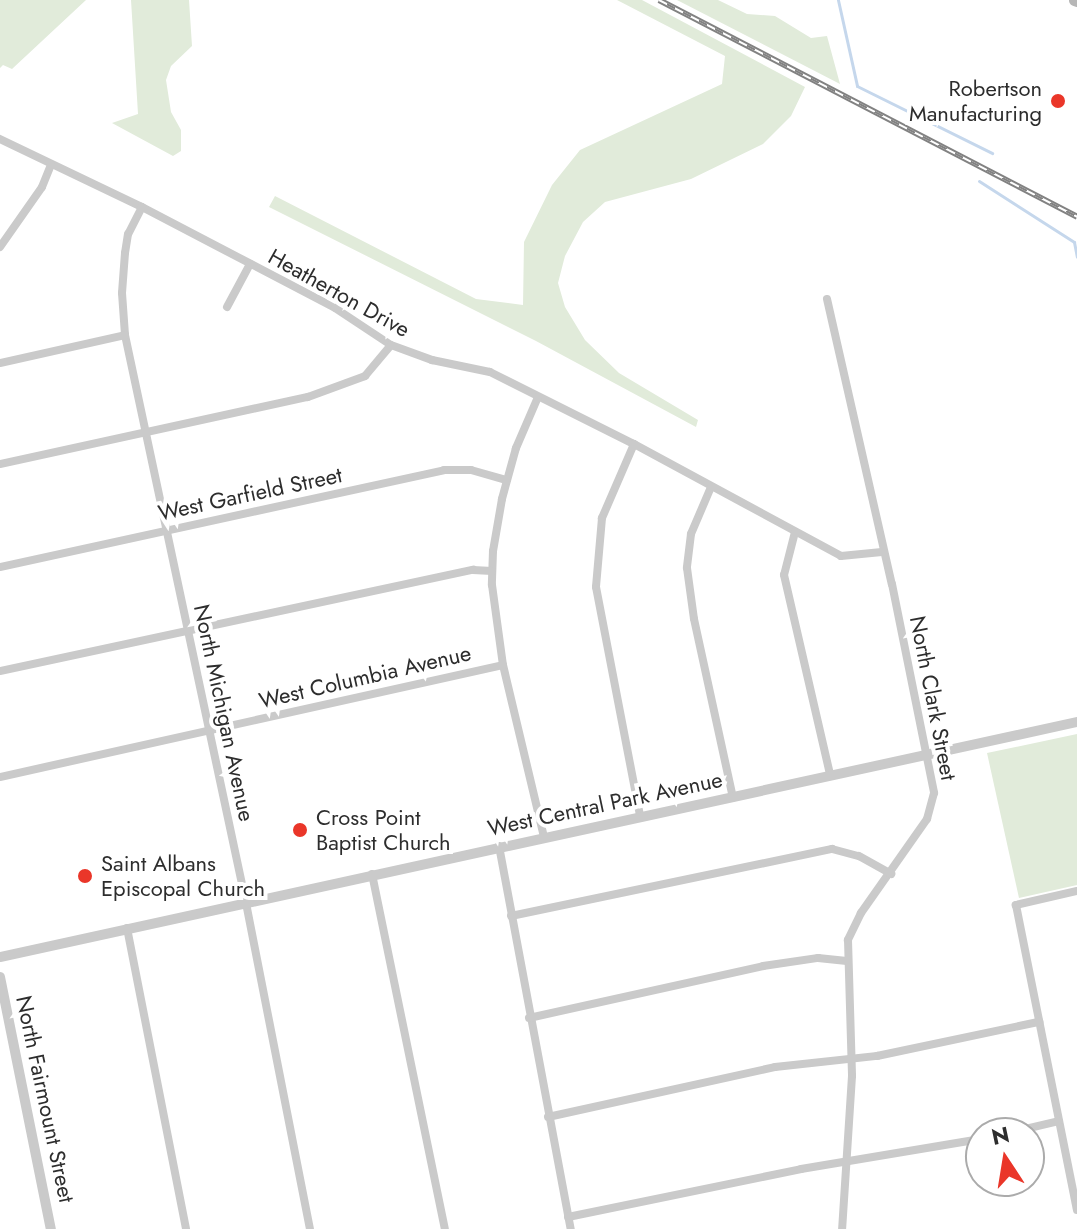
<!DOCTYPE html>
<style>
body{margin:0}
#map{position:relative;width:1077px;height:1229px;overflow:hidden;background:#fff;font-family:Jost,sans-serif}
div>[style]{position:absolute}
.green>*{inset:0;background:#e1ebda}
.stream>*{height:3px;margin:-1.5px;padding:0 1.5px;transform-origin:1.5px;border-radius:1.5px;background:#c5d7ec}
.minor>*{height:8px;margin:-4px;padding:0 4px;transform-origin:4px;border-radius:4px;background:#cacaca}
.tertiary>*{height:10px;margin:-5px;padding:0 5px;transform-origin:5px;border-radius:5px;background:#cacaca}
.secondary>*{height:11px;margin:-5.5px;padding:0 5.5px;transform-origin:5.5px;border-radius:5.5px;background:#b7b7b7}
.rail>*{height:6px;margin-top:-3px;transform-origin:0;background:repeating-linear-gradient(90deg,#fff 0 9px,#828282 0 18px);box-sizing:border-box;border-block:2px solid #828282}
.dots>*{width:22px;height:22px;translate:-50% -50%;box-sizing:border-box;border:4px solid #fff;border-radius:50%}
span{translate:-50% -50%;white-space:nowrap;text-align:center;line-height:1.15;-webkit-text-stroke:8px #fff;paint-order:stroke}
.poi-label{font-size:22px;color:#2d2d2d}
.right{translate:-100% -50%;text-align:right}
.left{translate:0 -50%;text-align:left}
.street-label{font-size:22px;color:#2d2d2d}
.north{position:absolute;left:965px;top:1117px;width:80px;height:80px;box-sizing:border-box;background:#fff;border:2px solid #ababab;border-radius:50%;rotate:348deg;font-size:22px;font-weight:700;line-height:32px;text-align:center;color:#2d2d2d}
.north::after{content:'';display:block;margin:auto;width:28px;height:36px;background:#ea3629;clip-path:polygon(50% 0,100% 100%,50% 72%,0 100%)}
</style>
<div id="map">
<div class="green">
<i style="clip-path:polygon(0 0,86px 0,12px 69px,3px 65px,0 68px)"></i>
<i style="clip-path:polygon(131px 0,189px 0,192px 46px,171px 66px,166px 80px,171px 112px,181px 130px,181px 151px,173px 156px,112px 123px,138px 114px)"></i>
<i style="clip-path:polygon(617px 0,642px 0,805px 87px,791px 116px,763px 144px,691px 179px,605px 202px,583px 222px,565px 256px,558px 283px,565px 307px,585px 340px,619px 373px,698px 420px,696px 427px,536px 341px,269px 207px,275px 196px,476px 299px,523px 305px,524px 242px,552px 185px,580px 150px,722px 84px,725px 56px)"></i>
<i style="clip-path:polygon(677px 0,718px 0,747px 14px,775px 16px,811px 38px,827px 36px,840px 84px)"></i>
<i style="clip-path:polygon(1077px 734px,1077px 885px,1019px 898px,987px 753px)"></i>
</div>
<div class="stream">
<i style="left:838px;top:0;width:88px;rotate:77.5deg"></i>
<i style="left:857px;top:86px;width:151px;rotate:26.4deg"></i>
<i style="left:979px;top:181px;width:113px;rotate:32.7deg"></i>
<i style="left:1074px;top:242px;width:15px;rotate:79deg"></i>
</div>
<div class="minor">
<i style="left:0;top:139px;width:157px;rotate:25.6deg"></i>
<i style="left:142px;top:207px;width:218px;rotate:27.6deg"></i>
<i style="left:335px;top:308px;width:67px;rotate:33.5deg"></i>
<i style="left:391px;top:345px;width:44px;rotate:20.1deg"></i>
<i style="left:432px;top:360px;width:59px;rotate:11.7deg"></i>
<i style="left:490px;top:372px;width:161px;rotate:26.6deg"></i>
<i style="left:634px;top:444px;width:235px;rotate:28.4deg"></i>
<i style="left:841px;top:556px;width:41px;rotate:-5.6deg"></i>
<i style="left:142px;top:207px;width:30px;rotate:117deg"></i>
<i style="left:128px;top:234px;width:19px;rotate:99deg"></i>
<i style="left:125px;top:253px;width:40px;rotate:94.3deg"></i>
<i style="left:122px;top:293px;width:42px;rotate:85.9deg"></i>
<i style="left:125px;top:335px;width:581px;rotate:77.97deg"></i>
<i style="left:246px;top:903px;width:332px;rotate:78.9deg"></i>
<i style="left:0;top:247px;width:73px;rotate:-55deg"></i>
<i style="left:42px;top:187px;width:24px;rotate:-68deg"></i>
<i style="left:827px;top:299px;width:292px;rotate:77.2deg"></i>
<i style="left:892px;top:584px;width:213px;rotate:78.6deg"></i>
<i style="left:934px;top:793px;width:27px;rotate:105deg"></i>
<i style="left:927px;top:819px;width:115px;rotate:125.1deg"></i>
<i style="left:861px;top:913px;width:30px;rotate:116deg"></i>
<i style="left:848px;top:940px;width:136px;rotate:88.3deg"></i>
<i style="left:852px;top:1076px;width:153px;rotate:93.7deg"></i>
<i style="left:227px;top:307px;width:49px;rotate:-61.9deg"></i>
<i style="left:0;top:363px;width:128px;rotate:-12.6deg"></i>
<i style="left:538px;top:397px;width:56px;rotate:113.3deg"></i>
<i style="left:516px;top:448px;width:53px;rotate:105.4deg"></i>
<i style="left:502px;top:499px;width:53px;rotate:99.8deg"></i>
<i style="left:493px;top:551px;width:34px;rotate:92deg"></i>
<i style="left:492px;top:585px;width:81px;rotate:82.2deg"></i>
<i style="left:503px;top:665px;width:177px;rotate:76.6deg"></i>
<i style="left:634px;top:444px;width:81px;rotate:113.4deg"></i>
<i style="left:602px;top:518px;width:69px;rotate:95deg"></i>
<i style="left:596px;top:587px;width:233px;rotate:79.1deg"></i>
<i style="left:0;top:464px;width:315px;rotate:-12.3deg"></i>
<i style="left:308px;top:397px;width:61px;rotate:-20.2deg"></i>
<i style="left:365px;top:376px;width:40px;rotate:-50deg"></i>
<i style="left:711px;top:487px;width:51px;rotate:113.1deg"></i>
<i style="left:691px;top:534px;width:34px;rotate:97deg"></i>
<i style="left:687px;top:568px;width:51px;rotate:82.2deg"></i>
<i style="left:694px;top:619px;width:183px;rotate:77.7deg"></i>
<i style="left:795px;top:532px;width:44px;rotate:104.3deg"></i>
<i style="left:784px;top:575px;width:205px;rotate:77deg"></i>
<i style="left:0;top:567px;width:454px;rotate:-12.3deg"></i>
<i style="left:444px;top:470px;width:27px"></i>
<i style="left:471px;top:470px;width:37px;rotate:16deg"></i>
<i style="left:0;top:671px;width:484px;rotate:-12.1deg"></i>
<i style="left:473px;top:570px;width:19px;rotate:3deg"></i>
<i style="left:0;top:777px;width:515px;rotate:-12.55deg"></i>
<i style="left:499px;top:846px;width:390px;rotate:79.4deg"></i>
<i style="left:372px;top:874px;width:362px;rotate:78.4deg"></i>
<i style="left:1077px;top:891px;width:63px;rotate:167.1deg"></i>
<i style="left:1016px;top:905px;width:311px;rotate:78.7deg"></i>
<i style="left:511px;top:916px;width:328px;rotate:-11.8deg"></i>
<i style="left:832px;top:849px;width:28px;rotate:15deg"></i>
<i style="left:859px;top:856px;width:37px;rotate:29deg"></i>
<i style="left:127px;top:928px;width:307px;rotate:78.9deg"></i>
<i style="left:529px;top:1018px;width:240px;rotate:-12.5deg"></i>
<i style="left:763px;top:966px;width:56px;rotate:-8.3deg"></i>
<i style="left:818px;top:958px;width:29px;rotate:6deg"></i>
<i style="left:548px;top:1117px;width:232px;rotate:-12.4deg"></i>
<i style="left:775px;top:1067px;width:103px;rotate:-6.2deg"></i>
<i style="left:877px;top:1056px;width:166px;rotate:-11.9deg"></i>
<i style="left:1008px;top:1133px;width:52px;rotate:-13.2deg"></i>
<i style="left:568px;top:1217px;width:238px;rotate:-11.6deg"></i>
<i style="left:801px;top:1169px;width:182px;rotate:-9.5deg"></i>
</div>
<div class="tertiary">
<i style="left:0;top:957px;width:1102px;rotate:-12.31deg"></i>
<i style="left:0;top:977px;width:257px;rotate:78.6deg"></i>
</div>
<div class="secondary">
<i style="left:1074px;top:0;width:3px;rotate:18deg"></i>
</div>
<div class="rail">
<i style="left:659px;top:0;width:471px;rotate:27.4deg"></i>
</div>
<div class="dots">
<i style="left:1058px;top:101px;background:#ea3629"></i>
<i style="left:300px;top:830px;background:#ea3629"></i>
<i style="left:85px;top:876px;background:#ea3629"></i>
</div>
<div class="poi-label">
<span class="right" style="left:1042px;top:101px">Robertson<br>Manufacturing</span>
<span class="left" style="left:316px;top:830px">Cross Point<br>Baptist Church</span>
<span class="left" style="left:101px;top:876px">Saint Albans<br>Episcopal Church</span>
</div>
<div class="street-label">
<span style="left:339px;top:293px;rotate:29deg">Heatherton Drive</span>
<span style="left:250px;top:494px;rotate:-12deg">West Garfield Street</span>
<span style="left:365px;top:677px;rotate:-13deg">West Columbia Avenue</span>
<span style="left:933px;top:698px;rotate:79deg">North Clark Street</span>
<span style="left:224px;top:713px;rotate:78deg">North Michigan Avenue</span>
<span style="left:605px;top:804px;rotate:-12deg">West Central Park Avenue</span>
<span style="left:45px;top:1099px;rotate:78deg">North Fairmount Street</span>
</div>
<div class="north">N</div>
</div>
